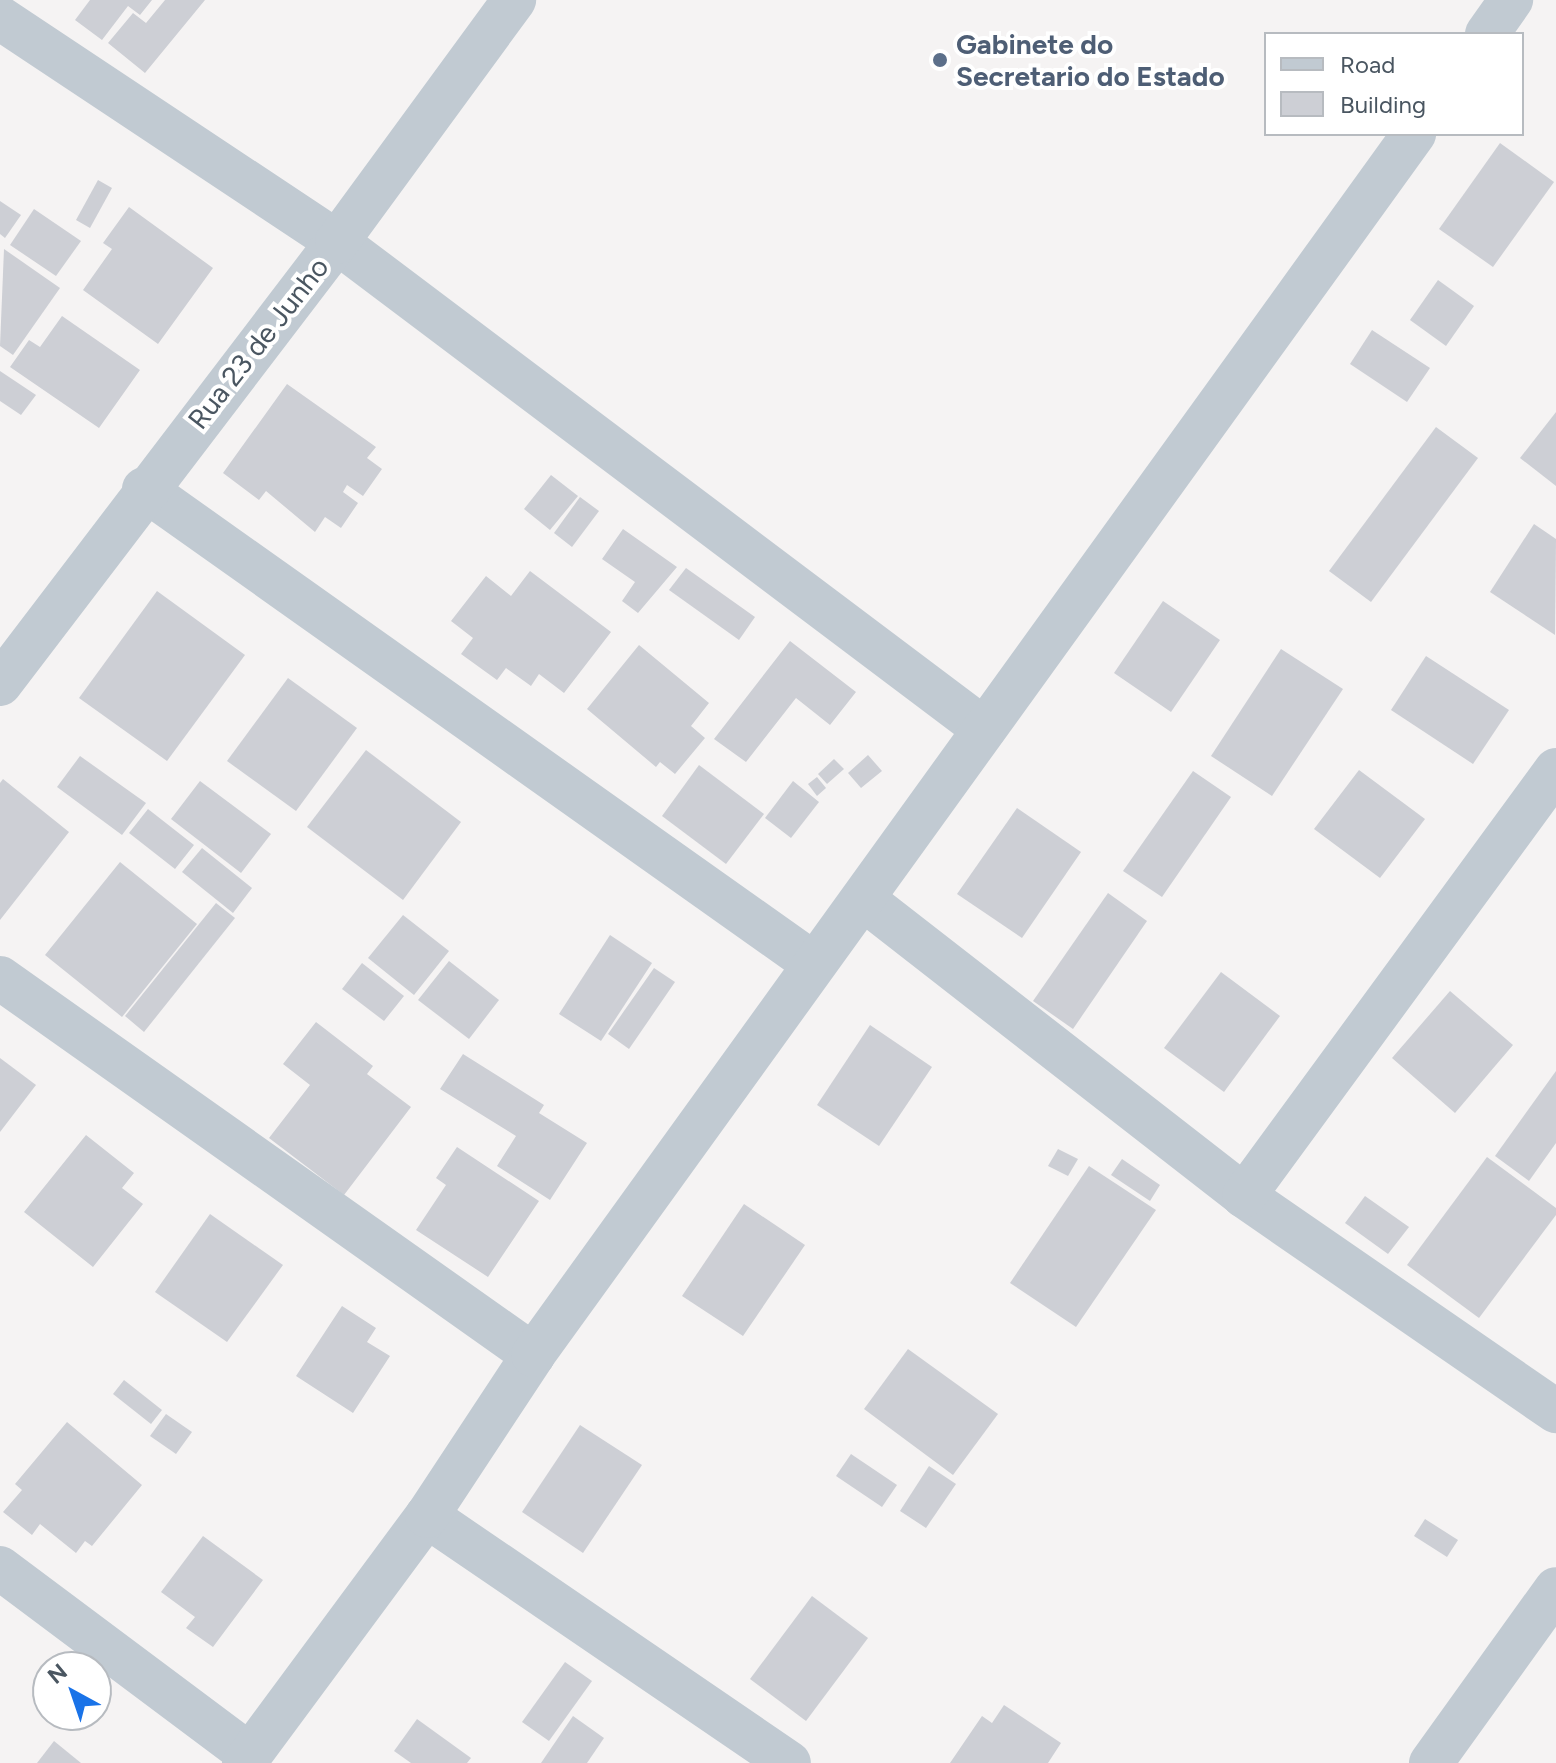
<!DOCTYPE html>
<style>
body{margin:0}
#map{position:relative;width:1556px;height:1763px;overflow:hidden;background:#f5f3f3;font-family:Figtree,sans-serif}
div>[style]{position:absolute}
.building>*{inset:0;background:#cdcfd5}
.street>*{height:44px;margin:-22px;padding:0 22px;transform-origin:22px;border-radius:22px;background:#c1cad2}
.dots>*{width:22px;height:22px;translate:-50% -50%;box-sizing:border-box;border:4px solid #fff;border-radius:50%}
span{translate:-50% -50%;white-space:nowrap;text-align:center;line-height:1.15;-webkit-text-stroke:8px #fff;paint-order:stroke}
.service-label{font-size:28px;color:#4e5e75;font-weight:700}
.left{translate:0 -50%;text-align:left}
.street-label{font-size:28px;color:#4a5661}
.legend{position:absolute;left:1264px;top:32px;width:260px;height:104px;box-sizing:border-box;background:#fff;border:2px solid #b7bbc0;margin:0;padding:10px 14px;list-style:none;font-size:24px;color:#4a5661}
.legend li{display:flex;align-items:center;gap:16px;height:40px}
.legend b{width:40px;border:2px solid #b7bbc0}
.north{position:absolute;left:32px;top:1651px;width:80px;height:80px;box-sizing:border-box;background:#fff;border:2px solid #b7bbc0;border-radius:50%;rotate:320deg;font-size:22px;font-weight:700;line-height:32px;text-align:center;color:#4a5661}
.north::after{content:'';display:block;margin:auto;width:28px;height:36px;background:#1a73e8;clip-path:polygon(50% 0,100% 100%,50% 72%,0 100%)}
</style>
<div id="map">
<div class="building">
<i style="clip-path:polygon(90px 0,152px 0,140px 15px,128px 6px,102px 40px,75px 20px)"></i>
<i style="clip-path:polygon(165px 0,205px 0,145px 73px,108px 43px,133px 13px,146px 23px)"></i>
<i style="clip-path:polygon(1500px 143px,1554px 182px,1493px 267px,1439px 229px)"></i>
<i style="clip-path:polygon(98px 180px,112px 188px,90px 228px,76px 220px)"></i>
<i style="clip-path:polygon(0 201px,21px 215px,5px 238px,0 234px)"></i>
<i style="clip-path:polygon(129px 207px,213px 268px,158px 344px,83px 290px,112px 249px,103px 243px)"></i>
<i style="clip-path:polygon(34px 209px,81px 241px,56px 276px,10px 245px)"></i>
<i style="clip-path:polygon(4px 249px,60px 288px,13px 355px,0 346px)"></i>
<i style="clip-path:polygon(1438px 280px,1474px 306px,1446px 346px,1410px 320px)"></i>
<i style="clip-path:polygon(62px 316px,140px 370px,99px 428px,10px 367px,29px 340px,40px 347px)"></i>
<i style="clip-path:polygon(1372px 330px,1430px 368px,1407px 402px,1350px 364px)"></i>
<i style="clip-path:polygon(0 371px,36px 395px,21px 415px,0 401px)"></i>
<i style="clip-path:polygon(287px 384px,376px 447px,367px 458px,382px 469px,363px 496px,347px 485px,343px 492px,358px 503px,341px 528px,325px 517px,315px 532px,266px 491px,259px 500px,223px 473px)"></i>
<i style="clip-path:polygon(1556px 412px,1556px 486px,1520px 458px)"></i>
<i style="clip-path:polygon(1436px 427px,1478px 458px,1371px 602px,1329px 571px)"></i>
<i style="clip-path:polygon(551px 475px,578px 496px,550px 530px,524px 509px)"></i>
<i style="clip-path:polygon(580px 497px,599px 511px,572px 547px,554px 533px)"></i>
<i style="clip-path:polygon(1534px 524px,1556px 539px,1555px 635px,1490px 592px)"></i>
<i style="clip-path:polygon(623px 529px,677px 567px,638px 613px,622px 601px,635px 582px,602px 559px)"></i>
<i style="clip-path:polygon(686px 568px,755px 617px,739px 640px,669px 590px)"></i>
<i style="clip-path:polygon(530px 571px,611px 632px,564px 693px,539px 674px,531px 686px,506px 668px,497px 680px,461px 654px,473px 638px,451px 621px,486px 576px,511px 596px)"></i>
<i style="clip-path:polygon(157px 591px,245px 655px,167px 761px,79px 698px)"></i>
<i style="clip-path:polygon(1163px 601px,1220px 640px,1171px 712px,1114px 673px)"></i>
<i style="clip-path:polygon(790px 641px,856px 692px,830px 725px,796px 698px,746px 762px,714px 739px)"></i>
<i style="clip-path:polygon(639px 645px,709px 703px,691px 726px,705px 738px,675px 774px,660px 762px,656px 767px,587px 709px)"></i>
<i style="clip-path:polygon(1281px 649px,1343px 689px,1272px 796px,1211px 756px)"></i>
<i style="clip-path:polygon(1426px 656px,1509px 710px,1473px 764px,1391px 710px)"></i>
<i style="clip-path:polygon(288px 678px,357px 728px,296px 811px,227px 761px)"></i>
<i style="clip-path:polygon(366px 750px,461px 822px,403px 900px,307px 827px)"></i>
<i style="clip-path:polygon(868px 755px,882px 771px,861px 788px,848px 773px)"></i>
<i style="clip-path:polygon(80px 756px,146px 803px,122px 835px,57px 787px)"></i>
<i style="clip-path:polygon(834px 759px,844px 769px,827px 784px,818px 774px)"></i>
<i style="clip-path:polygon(699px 765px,764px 814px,726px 864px,662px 816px)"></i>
<i style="clip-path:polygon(1359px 770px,1425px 819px,1380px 878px,1314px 829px)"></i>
<i style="clip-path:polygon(1193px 771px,1231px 797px,1162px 897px,1123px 871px)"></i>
<i style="clip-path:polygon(817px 777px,826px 788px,817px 796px,808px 784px)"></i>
<i style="clip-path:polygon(3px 779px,69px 832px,0 920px,0 783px)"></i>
<i style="clip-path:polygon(200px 781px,271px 834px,241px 873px,171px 819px)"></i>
<i style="clip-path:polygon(793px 781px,819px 802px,791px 838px,765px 818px)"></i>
<i style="clip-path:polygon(1017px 808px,1081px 852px,1022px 938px,957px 894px)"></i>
<i style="clip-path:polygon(148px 809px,194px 845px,175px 869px,129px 833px)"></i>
<i style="clip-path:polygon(202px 848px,252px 888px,233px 913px,182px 872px)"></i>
<i style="clip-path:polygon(120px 862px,197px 924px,122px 1017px,45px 955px)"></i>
<i style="clip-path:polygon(1108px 893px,1147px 921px,1073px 1029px,1033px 1001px)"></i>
<i style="clip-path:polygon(216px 903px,235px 918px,144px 1032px,125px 1016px)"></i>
<i style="clip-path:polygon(403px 915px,449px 951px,414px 995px,368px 958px)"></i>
<i style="clip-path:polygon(610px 935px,652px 963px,601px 1041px,559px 1014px)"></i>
<i style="clip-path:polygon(449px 961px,499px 1000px,469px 1039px,418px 1000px)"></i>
<i style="clip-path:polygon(362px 963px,404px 996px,384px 1021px,342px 989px)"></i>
<i style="clip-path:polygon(654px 968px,675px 982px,629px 1049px,608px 1034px)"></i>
<i style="clip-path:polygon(1221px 972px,1280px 1016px,1224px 1092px,1164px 1048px)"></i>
<i style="clip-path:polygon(1450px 991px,1513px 1045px,1455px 1113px,1392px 1058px)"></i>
<i style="clip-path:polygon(316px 1022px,373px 1066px,367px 1074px,411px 1107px,344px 1195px,269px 1138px,310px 1085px,283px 1064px)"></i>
<i style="clip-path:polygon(870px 1025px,932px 1067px,879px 1146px,817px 1105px)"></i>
<i style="clip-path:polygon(463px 1054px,544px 1105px,539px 1113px,587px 1143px,550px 1200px,497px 1166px,516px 1136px,440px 1089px)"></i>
<i style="clip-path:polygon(0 1058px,36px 1085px,0 1132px)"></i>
<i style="clip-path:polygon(1556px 1071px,1556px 1143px,1529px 1181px,1495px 1156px)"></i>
<i style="clip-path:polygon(86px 1135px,134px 1173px,122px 1188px,143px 1204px,93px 1267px,24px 1212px)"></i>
<i style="clip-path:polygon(457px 1147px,539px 1201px,488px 1277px,416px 1230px,446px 1185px,436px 1178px)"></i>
<i style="clip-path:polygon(1058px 1149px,1078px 1159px,1068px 1176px,1048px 1166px)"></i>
<i style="clip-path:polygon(1487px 1157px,1556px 1208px,1556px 1215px,1479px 1318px,1407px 1265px)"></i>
<i style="clip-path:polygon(1122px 1159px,1160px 1185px,1150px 1201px,1111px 1175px)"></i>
<i style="clip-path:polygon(1089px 1166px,1156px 1210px,1076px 1327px,1010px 1283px)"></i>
<i style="clip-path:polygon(1365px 1196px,1409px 1227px,1388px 1254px,1345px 1223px)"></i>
<i style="clip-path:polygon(744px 1204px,805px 1245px,743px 1336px,682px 1296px)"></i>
<i style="clip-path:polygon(210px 1214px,283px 1265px,227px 1342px,155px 1292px)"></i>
<i style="clip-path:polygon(342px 1306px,376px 1328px,367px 1342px,390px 1356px,353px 1413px,296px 1376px)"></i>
<i style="clip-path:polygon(908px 1349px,998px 1414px,953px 1475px,864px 1409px)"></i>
<i style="clip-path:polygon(124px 1380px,162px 1410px,151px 1424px,113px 1394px)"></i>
<i style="clip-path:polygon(166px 1414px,192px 1432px,176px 1454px,150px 1436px)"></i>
<i style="clip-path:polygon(67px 1422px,142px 1485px,92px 1546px,85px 1541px,76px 1553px,40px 1524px,32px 1535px,3px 1512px,22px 1490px,15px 1484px)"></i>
<i style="clip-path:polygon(580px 1425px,642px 1465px,583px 1553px,522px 1512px)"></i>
<i style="clip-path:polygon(851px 1454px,897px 1485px,882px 1507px,836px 1476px)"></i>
<i style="clip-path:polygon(929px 1466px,956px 1484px,926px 1528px,900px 1511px)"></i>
<i style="clip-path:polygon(1425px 1519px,1458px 1540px,1447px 1557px,1414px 1536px)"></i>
<i style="clip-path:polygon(203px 1536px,263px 1580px,213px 1647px,186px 1628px,195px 1617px,161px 1592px)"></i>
<i style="clip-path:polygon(812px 1596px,868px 1638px,806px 1721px,750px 1679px)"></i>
<i style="clip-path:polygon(565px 1662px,592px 1681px,549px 1741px,522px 1722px)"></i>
<i style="clip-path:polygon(1004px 1705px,1061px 1743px,1048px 1763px,950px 1763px,982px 1716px,992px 1723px)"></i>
<i style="clip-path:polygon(573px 1716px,604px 1738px,587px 1763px,541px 1763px)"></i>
<i style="clip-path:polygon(417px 1719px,471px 1758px,467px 1763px,411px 1763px,394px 1751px)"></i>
<i style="clip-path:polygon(54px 1741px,81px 1763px,37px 1763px)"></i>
</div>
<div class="street">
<i style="left:0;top:18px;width:405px;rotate:33.6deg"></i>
<i style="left:337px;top:242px;width:810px;rotate:36.97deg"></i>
<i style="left:1487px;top:34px;width:42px;rotate:-54.8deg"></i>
<i style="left:144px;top:489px;width:821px;rotate:35.33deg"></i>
<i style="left:0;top:684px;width:556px;rotate:-52.68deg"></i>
<i style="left:337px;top:242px;width:300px;rotate:-53.8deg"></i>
<i style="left:863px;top:899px;width:483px;rotate:37.9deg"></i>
<i style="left:1244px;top:1196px;width:379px;rotate:34.6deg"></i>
<i style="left:0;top:978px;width:653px;rotate:35.27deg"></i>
<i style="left:1244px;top:1196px;width:528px;rotate:-53.78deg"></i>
<i style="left:427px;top:1516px;width:438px;rotate:34.3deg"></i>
<i style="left:0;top:1568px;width:312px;rotate:36.8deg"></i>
<i style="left:244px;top:1763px;width:307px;rotate:-53.5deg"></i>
<i style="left:427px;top:1516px;width:193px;rotate:-56.6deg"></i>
<i style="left:533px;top:1355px;width:1506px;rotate:-54.19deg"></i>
<i style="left:1431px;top:1763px;width:214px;rotate:-54.3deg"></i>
</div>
<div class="dots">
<i style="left:940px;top:60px;background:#5c6f8a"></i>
</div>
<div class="service-label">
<span class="left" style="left:956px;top:60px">Gabinete do<br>Secretario do Estado</span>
</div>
<div class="street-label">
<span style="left:258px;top:343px;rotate:-52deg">Rua 23 de Junho</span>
</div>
<ul class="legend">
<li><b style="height:10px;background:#c1cad2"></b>Road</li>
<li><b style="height:22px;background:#cdcfd5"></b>Building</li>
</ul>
<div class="north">N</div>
</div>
